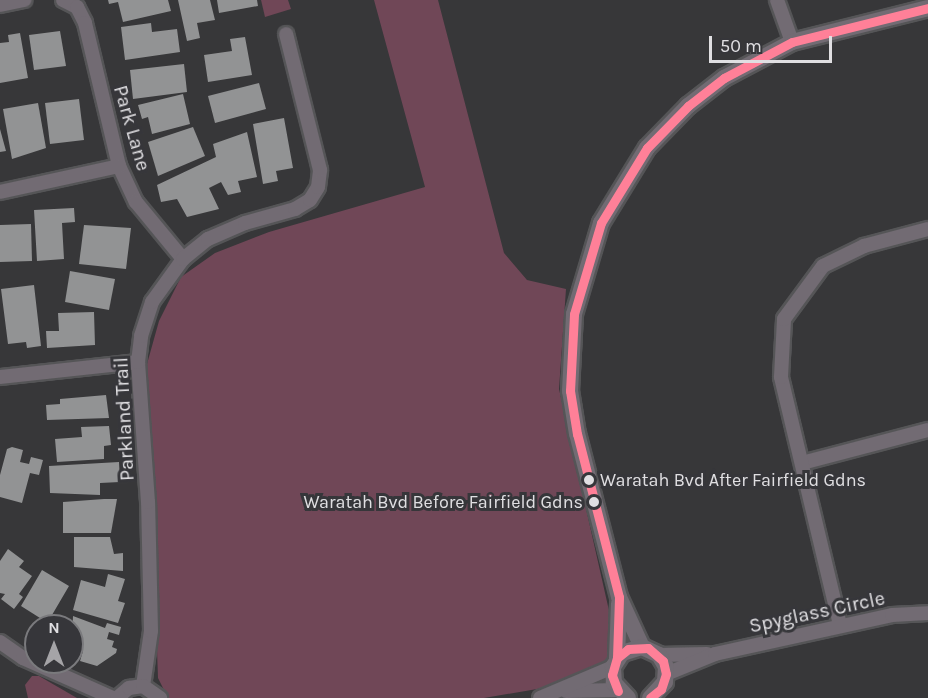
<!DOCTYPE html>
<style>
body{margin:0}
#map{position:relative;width:928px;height:698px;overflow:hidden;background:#373739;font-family:Karla,sans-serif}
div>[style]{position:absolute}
.green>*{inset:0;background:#704757}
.building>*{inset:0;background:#929394}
.roads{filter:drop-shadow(2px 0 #555557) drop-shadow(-2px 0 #555557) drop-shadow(0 2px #555557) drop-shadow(0 -2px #555557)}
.minor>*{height:14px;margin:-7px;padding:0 7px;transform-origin:7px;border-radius:7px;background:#726b73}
.tertiary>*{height:16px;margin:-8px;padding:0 8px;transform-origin:8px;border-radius:8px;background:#726b73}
.bus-1>*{height:9px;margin:-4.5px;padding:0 4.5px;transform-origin:4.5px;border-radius:4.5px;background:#ff8098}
.dots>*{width:16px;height:16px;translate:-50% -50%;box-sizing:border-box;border:3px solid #36363a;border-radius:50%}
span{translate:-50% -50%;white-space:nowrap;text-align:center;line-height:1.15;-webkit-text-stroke:6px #36363a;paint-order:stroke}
.bus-label{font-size:18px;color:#e0dfe2}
.left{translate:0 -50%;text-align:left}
.right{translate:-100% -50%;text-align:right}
.street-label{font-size:20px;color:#e0dfe2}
.north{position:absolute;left:24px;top:614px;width:60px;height:60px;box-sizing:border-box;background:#36363a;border:2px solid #7a7a7d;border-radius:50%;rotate:0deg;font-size:16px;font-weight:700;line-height:24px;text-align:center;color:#e0dfe2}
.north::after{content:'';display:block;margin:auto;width:21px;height:27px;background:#a5a4a7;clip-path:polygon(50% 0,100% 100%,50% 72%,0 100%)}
.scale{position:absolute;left:709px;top:36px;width:123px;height:27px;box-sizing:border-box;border:3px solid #e0dfe2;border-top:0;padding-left:8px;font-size:18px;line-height:21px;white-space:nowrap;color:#e0dfe2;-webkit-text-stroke:4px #36363a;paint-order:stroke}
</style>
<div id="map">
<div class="green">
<i style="clip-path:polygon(261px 0,288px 0,291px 9px,265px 17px)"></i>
<i style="clip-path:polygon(374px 0,438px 0,504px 253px,527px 280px,566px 289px,559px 389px,617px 646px,601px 678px,484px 698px,168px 698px,158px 678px,147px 364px,159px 321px,181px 277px,215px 253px,269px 232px,425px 187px)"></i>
<i style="clip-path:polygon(32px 676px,39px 676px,77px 698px,28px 698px,25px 685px)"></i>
</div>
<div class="building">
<i style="clip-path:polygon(108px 0,168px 0,171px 11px,123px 22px,118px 2px,109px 4px)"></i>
<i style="clip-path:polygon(178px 0,210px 0,215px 20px,197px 23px,200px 38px,187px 41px)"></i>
<i style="clip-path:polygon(217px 0,257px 0,258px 6px,219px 13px)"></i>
<i style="clip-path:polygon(151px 23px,152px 32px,177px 29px,180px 52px,125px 60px,121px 27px)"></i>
<i style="clip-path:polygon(60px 31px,66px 66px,34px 70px,29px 35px)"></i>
<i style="clip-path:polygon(20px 33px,28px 78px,0 83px,0 43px,9px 42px,8px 35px)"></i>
<i style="clip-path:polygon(245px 37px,252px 75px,208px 82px,204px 55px,232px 51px,230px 39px)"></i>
<i style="clip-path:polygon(184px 64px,187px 92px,133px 99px,130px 70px)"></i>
<i style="clip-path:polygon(259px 83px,266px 109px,215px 123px,208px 96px)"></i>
<i style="clip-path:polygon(183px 94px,190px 124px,152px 134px,148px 117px,142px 119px,138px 105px)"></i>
<i style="clip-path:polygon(79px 99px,84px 140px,50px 144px,45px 103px)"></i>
<i style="clip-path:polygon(38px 103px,46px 148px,12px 159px,3px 109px)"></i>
<i style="clip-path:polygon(284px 118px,293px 168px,276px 171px,278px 181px,263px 184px,253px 124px)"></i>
<i style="clip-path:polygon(193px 127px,205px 156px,158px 176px,148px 142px)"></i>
<i style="clip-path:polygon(0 129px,6px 151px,0 152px)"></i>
<i style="clip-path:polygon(247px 132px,257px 177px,238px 181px,241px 192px,228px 195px,221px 182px,209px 188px,219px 209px,187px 217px,177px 199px,161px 202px,157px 185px,216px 157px,213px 144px)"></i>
<i style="clip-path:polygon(74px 208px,75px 222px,62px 223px,64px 259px,37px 261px,34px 210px)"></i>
<i style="clip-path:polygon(31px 224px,32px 261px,0 262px,0 225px)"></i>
<i style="clip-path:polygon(84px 225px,131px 228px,126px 269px,79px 264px)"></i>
<i style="clip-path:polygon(70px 271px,115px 279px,109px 310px,65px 302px)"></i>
<i style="clip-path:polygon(34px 285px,41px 346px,27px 348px,26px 342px,8px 344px,1px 289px)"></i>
<i style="clip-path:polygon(94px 312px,95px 345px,47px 348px,46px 331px,59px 331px,58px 313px)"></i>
<i style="clip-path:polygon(106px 395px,109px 418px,47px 420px,46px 405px,60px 404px,60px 399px)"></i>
<i style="clip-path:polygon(109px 426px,111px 445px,104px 446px,104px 459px,57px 462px,55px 439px,82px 437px,81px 427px)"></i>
<i style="clip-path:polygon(12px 447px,23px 450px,20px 462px,29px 464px,31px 457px,43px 460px,39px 475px,30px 473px,22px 503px,0 497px,0 475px,7px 449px)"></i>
<i style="clip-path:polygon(119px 462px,120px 482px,100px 483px,100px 495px,50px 493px,49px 466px)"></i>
<i style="clip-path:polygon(104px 499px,117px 499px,111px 533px,63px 533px,63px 502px)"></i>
<i style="clip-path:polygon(74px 537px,110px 537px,114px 554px,123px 553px,123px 571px,74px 567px)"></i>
<i style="clip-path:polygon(8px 549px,24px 561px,19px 567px,32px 576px,19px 594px,23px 597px,14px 609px,1px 599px,5px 594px,0 593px,0 561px)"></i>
<i style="clip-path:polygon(42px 570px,69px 586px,52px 615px,61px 620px,57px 626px,35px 626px,40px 618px,21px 606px)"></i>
<i style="clip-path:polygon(108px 574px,125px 579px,118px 601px,125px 603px,118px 623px,73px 610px,81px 580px,105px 587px)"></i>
<i style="clip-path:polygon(73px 616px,105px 628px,107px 623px,121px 627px,119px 635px,109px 632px,107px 639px,114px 641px,112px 647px,117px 649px,116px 653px,97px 666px,80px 661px,83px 651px,79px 649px,81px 641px,72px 639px)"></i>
</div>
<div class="roads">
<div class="minor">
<i style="left:63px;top:0;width:16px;rotate:27deg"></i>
<i style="left:77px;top:7px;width:18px;rotate:63deg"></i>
<i style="left:85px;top:23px;width:147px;rotate:76.6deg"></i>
<i style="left:119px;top:166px;width:40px;rotate:65deg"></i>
<i style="left:136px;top:202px;width:74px;rotate:50.5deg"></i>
<i style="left:777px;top:0;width:45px;rotate:70.3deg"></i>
<i style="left:0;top:5px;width:25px;rotate:-12deg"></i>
<i style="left:0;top:192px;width:122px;rotate:-12.3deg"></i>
<i style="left:0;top:377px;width:139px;rotate:-6.2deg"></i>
<i style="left:802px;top:463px;width:130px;rotate:-14.7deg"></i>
<i style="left:840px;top:625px;width:255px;rotate:-103.4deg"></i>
<i style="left:781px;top:377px;width:58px;rotate:-87deg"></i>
<i style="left:784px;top:319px;width:66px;rotate:-53.7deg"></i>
<i style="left:823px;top:266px;width:46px;rotate:-26deg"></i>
<i style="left:864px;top:246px;width:66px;rotate:-14.9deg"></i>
<i style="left:0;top:642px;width:28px;rotate:35deg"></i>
<i style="left:23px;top:658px;width:98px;rotate:24deg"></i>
<i style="left:659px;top:655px;width:48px;rotate:-1.2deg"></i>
<i style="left:666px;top:674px;width:53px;rotate:-22.2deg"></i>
<i style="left:715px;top:654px;width:181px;rotate:-12.4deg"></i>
<i style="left:892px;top:615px;width:36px;rotate:-3deg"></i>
<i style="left:143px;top:686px;width:56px;rotate:-81.7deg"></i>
<i style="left:151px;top:631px;width:129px;rotate:-91.3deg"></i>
<i style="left:148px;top:502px;width:140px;rotate:-94.1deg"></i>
<i style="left:138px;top:362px;width:26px;rotate:-83deg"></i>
<i style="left:141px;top:336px;width:36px;rotate:-72deg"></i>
<i style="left:152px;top:302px;width:53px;rotate:-54.2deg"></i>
<i style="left:183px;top:259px;width:32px;rotate:-39deg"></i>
<i style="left:208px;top:239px;width:40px;rotate:-23.4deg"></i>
<i style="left:245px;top:223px;width:52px;rotate:-15.6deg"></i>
<i style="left:295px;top:209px;width:17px;rotate:-31deg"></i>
<i style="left:310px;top:200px;width:15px;rotate:-58deg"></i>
<i style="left:318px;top:187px;width:17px;rotate:-83deg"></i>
<i style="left:320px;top:170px;width:140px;rotate:-104deg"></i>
<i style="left:566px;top:691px;width:52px;rotate:-1.1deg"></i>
<i style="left:117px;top:698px;width:16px;rotate:-40deg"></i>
<i style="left:129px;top:688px;width:14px;rotate:-8deg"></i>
<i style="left:143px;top:686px;width:21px;rotate:35deg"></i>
<i style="left:540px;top:698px;width:79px;rotate:-23deg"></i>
</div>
<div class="tertiary">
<i style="left:642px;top:647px;width:55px;rotate:-114.7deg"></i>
<i style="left:619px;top:597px;width:168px;rotate:-104.4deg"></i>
<i style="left:577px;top:434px;width:44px;rotate:-99.2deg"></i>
<i style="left:570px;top:391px;width:77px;rotate:-87deg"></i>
<i style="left:574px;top:314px;width:95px;rotate:-73.5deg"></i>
<i style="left:601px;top:223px;width:88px;rotate:-58.5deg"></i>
<i style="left:647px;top:148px;width:59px;rotate:-45.7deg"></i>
<i style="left:688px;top:106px;width:46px;rotate:-37.9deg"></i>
<i style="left:724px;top:78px;width:77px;rotate:-27.9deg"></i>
<i style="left:792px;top:42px;width:140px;rotate:-14deg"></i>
<i style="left:617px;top:658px;width:54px;rotate:-87.9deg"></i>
<i style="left:628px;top:698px;width:21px;rotate:-133deg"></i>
<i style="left:614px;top:683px;width:16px;rotate:-94deg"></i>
<i style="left:613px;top:667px;width:17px;rotate:-57deg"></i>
<i style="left:622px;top:653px;width:21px;rotate:-17deg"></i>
<i style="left:642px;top:647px;width:19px;rotate:25deg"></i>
<i style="left:659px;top:655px;width:14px;rotate:60deg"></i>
<i style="left:666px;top:667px;width:15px;rotate:94deg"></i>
<i style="left:665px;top:682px;width:22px;rotate:133deg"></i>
</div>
</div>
<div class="bus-1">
<i style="left:617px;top:658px;width:61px;rotate:-88.1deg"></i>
<i style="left:619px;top:597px;width:168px;rotate:-104.4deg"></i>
<i style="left:577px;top:434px;width:44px;rotate:-99.2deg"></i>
<i style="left:570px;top:391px;width:77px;rotate:-87deg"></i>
<i style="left:574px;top:314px;width:95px;rotate:-73.5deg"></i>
<i style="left:601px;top:223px;width:88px;rotate:-58.5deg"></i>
<i style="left:647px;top:148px;width:59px;rotate:-45.7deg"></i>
<i style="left:688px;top:106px;width:46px;rotate:-37.9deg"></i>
<i style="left:724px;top:78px;width:77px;rotate:-27.9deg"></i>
<i style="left:792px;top:42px;width:140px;rotate:-14deg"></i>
<i style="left:618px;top:691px;width:17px;rotate:-111deg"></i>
<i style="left:612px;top:675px;width:18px;rotate:-74deg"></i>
<i style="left:617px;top:658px;width:14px;rotate:-39deg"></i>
<i style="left:628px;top:649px;width:20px;rotate:-3deg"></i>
<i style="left:648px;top:648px;width:20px;rotate:41deg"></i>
<i style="left:663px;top:661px;width:13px;rotate:77deg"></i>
<i style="left:666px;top:674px;width:16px;rotate:108deg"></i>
<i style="left:661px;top:689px;width:14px;rotate:141deg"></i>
</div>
<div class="dots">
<i style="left:589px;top:480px;background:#e0dfe2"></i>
<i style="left:594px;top:502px;background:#e0dfe2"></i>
</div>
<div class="bus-label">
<span class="left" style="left:600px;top:480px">Waratah Bvd After Fairfield Gdns</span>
<span class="right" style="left:583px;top:502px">Waratah Bvd Before Fairfield Gdns</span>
</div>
<div class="street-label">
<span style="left:132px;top:128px;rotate:74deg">Park Lane</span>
<span style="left:124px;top:419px;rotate:-93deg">Parkland Trail</span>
<span style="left:817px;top:612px;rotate:-12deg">Spyglass Circle</span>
</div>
<div class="north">N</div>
<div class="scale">50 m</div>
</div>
